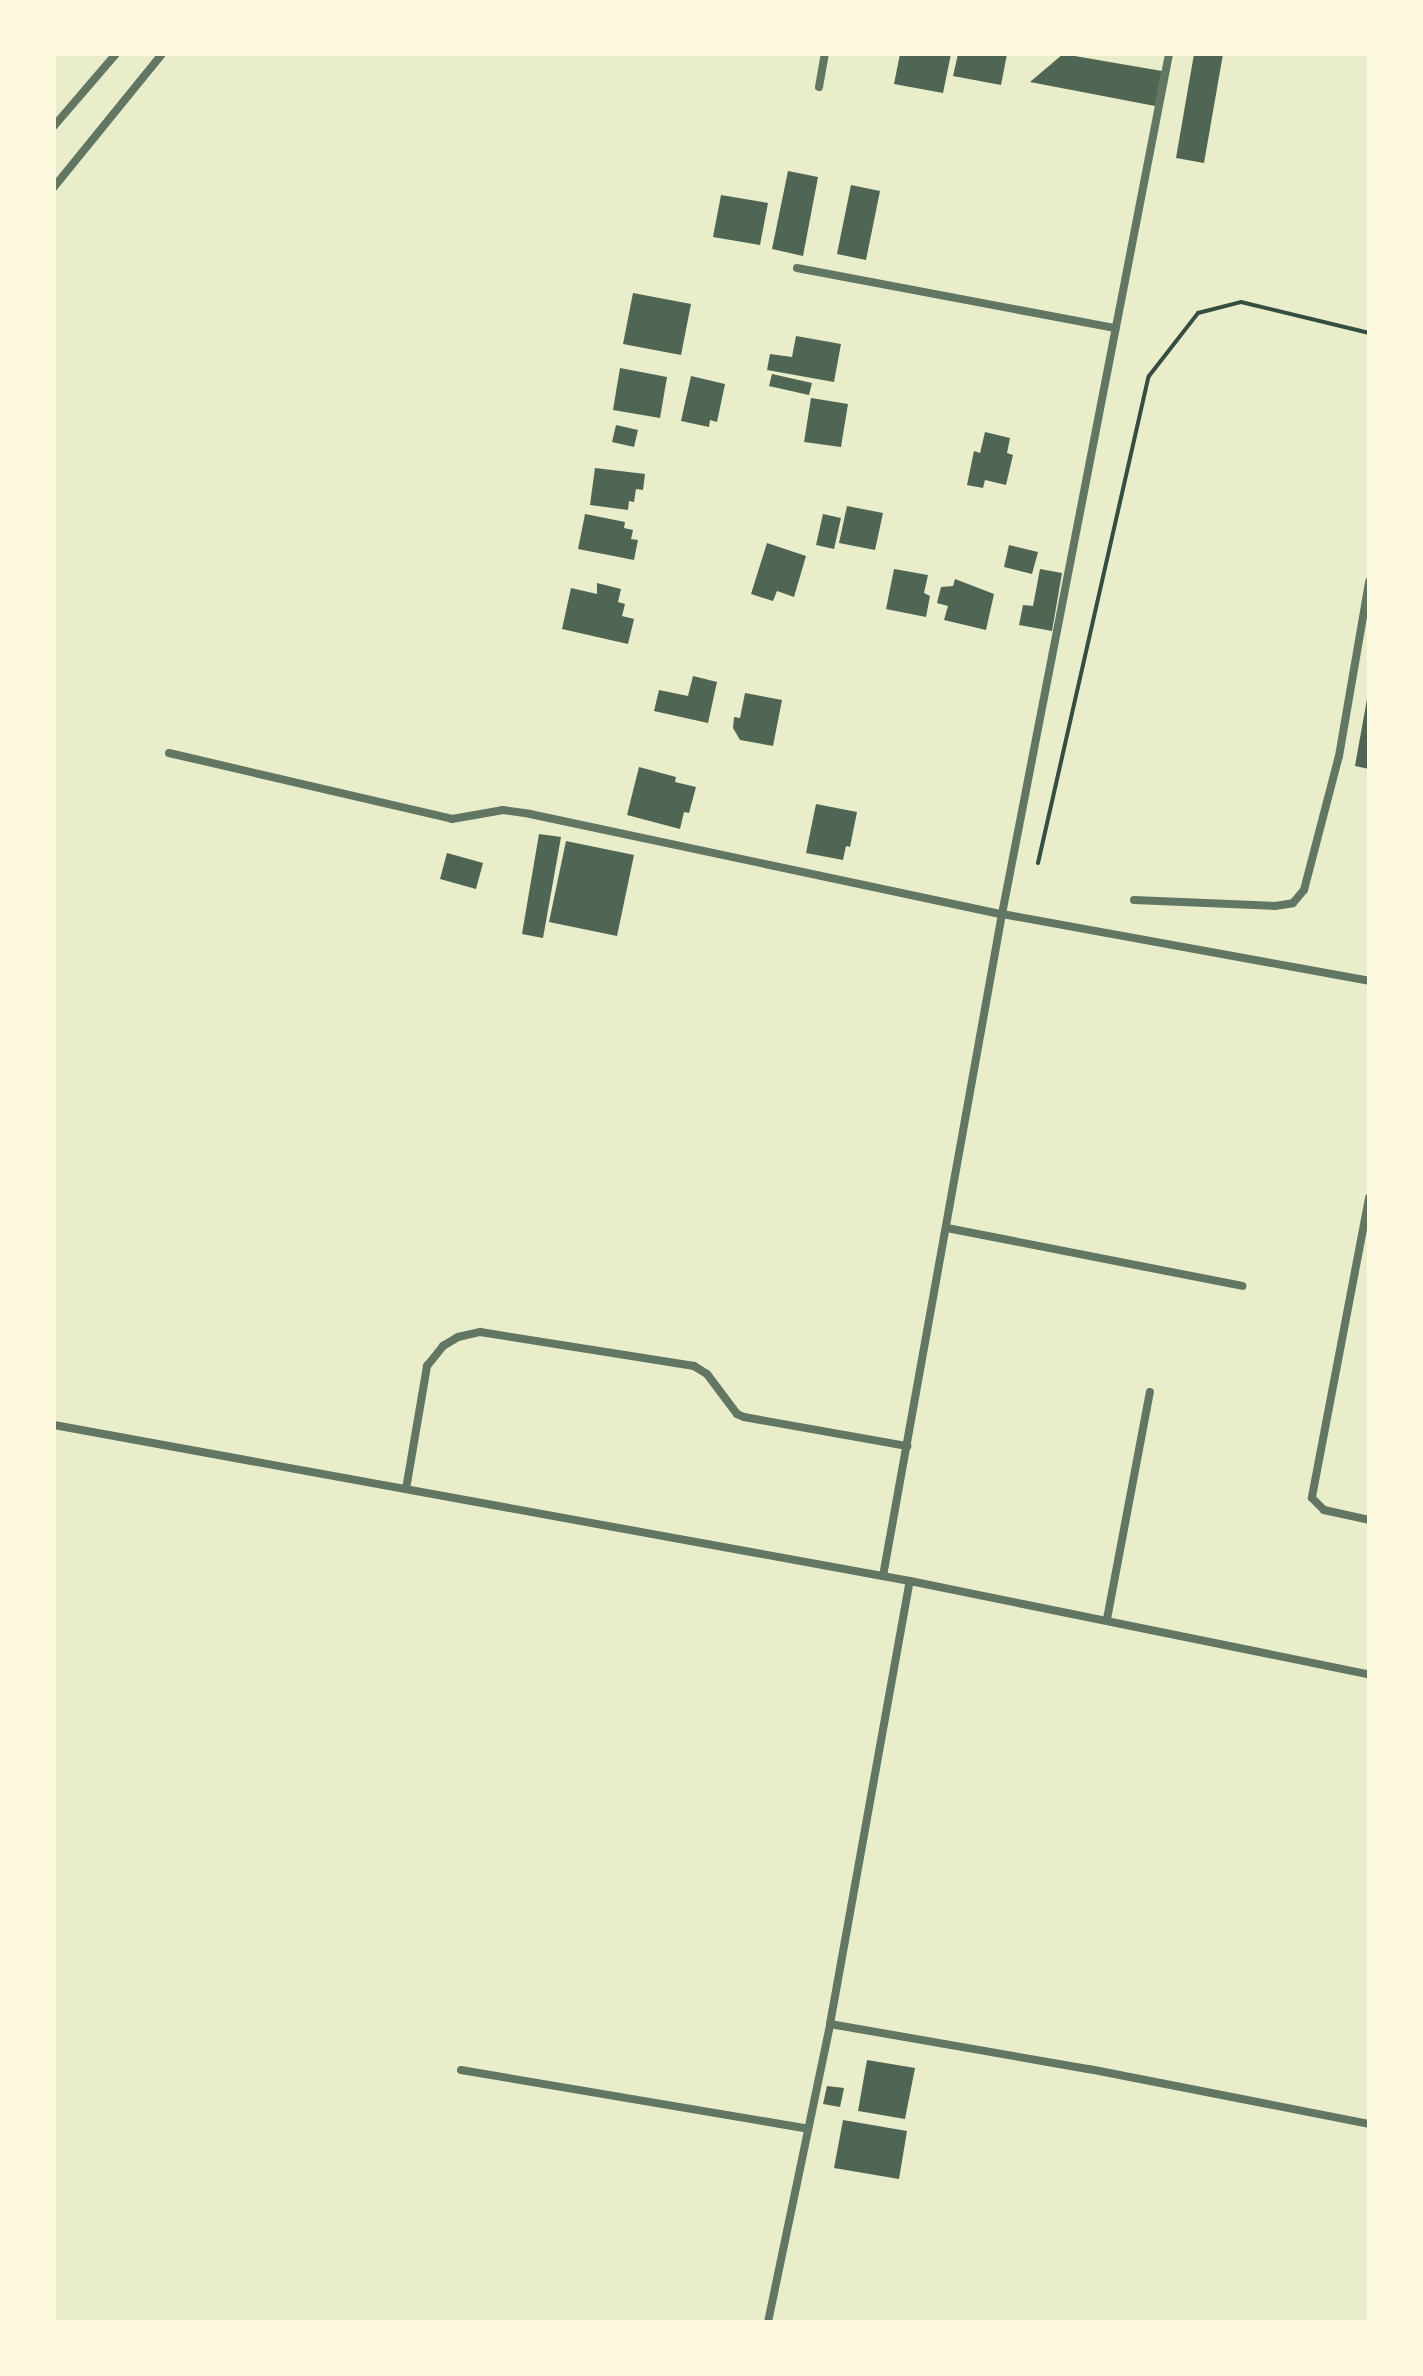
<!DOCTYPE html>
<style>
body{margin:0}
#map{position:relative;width:1423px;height:2376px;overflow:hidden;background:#e9edc9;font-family:Inter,sans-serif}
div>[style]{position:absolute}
.building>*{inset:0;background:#4f6655}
.path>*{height:4px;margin:-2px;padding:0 2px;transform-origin:2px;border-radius:2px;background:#344e41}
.minor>*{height:8px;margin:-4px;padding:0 4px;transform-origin:4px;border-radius:4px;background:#617663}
span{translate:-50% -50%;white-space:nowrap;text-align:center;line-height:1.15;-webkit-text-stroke:8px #fefae0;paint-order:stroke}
.frame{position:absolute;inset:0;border:56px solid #fefae0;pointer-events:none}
</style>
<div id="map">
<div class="building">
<i style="clip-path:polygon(900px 54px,951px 54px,943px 93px,894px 84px)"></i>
<i style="clip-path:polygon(958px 54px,1007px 54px,1001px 85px,953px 76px)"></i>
<i style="clip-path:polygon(1063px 54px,1162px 71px,1155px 106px,1030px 82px)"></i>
<i style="clip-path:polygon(1194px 54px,1223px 54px,1204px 163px,1176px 158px)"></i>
<i style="clip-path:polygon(788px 171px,818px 177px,803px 256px,772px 249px)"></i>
<i style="clip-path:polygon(851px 185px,880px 191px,866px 260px,837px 254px)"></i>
<i style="clip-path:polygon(721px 195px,768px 203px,760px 245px,713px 237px)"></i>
<i style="clip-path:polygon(633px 293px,691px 304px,681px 355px,623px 344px)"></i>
<i style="clip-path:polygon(796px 336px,841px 344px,834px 382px,767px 370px,770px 354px,792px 357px)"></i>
<i style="clip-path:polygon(620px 368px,667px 377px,660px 418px,613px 410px)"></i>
<i style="clip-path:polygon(772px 374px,812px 383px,809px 395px,769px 386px)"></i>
<i style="clip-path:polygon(691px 376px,725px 384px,717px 422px,710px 420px,709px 427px,681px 421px)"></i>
<i style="clip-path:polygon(811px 398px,848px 404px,841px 447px,804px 442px)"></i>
<i style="clip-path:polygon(616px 425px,638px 430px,634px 447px,612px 442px)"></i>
<i style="clip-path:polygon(985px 432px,1010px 438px,1007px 453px,1013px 455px,1006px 485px,985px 480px,983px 488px,967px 485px,974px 451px,980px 453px)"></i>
<i style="clip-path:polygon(595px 468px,645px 474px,643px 490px,636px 489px,634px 502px,629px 501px,628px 510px,590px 505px)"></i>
<i style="clip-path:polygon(847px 506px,883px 513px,875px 550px,839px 543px)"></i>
<i style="clip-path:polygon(585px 514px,625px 522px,624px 528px,633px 530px,631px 539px,638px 540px,634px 560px,578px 549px)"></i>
<i style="clip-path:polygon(823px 514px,841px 518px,834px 549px,816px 545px)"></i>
<i style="clip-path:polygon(767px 543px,806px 556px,794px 597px,777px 591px,773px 601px,751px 594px)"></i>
<i style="clip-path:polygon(1009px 545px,1038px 552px,1032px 574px,1004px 567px)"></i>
<i style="clip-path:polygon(894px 569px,928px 575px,924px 593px,930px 596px,926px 617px,886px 609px)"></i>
<i style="clip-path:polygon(1040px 569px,1062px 573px,1052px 631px,1019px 625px,1023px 605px,1033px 606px)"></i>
<i style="clip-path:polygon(955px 579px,994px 594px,986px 630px,944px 620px,948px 606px,937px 603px,941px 587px,953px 586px)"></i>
<i style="clip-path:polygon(597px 583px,621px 589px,618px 602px,625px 604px,622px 616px,634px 619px,628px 644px,562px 629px,571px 588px,597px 594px)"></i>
<i style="clip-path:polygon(693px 676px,717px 682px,708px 723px,654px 711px,659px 690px,688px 696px)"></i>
<i style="clip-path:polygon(745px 693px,782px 700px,773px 746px,740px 740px,733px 728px,734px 717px,740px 718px)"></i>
<i style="clip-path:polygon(1367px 699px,1369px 699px,1369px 769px,1355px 766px)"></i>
<i style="clip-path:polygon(639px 767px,676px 777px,675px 782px,696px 787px,689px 813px,684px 812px,680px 829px,627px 815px)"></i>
<i style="clip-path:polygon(816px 804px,857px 812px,850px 847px,846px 846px,843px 860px,806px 853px)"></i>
<i style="clip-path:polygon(539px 834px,561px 837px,543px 938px,522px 934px)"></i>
<i style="clip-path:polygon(566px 841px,634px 855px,617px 936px,549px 922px)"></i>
<i style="clip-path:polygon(447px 853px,483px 863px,476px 889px,440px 879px)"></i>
<i style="clip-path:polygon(867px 2060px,915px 2068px,905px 2119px,858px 2111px)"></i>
<i style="clip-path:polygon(827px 2086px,844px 2088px,840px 2107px,823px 2104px)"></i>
<i style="clip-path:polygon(843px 2120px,907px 2131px,899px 2179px,834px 2168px)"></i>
</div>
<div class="path">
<i style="left:1038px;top:863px;width:499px;rotate:-77.2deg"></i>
<i style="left:1149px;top:376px;width:80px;rotate:-52.1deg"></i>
<i style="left:1198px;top:313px;width:44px;rotate:-14.3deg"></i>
<i style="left:1241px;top:302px;width:132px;rotate:13.6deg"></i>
</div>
<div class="minor">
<i style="left:819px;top:87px;width:34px;rotate:-80deg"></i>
<i style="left:54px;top:126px;width:95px;rotate:-49.3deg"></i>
<i style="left:54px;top:187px;width:171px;rotate:-50.9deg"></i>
<i style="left:797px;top:268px;width:324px;rotate:10.7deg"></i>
<i style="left:169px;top:753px;width:291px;rotate:13.1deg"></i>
<i style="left:452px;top:819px;width:52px;rotate:-10deg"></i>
<i style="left:503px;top:810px;width:27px;rotate:8deg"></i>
<i style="left:530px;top:814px;width:482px;rotate:12deg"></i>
<i style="left:1002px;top:914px;width:876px;rotate:-79.01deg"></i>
<i style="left:1134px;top:900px;width:141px;rotate:2.4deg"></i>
<i style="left:1275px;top:906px;width:18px;rotate:-9deg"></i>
<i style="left:1293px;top:903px;width:17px;rotate:-50deg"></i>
<i style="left:1304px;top:890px;width:138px;rotate:-75.4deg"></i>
<i style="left:1339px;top:756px;width:177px;rotate:-80.2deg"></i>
<i style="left:1369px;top:1198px;width:305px;rotate:100.8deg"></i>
<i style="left:1312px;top:1498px;width:17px;rotate:45deg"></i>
<i style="left:1324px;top:1510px;width:46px;rotate:12.5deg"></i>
<i style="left:947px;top:1228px;width:301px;rotate:11.1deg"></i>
<i style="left:54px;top:1425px;width:870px;rotate:10.33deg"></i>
<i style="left:910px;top:1581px;width:468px;rotate:11.5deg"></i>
<i style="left:406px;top:1489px;width:125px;rotate:-80.3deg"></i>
<i style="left:427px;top:1366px;width:26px;rotate:-51deg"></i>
<i style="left:443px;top:1346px;width:17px;rotate:-31deg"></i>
<i style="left:458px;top:1337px;width:23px;rotate:-13deg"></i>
<i style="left:480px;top:1332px;width:217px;rotate:9deg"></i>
<i style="left:694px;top:1366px;width:15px;rotate:32deg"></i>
<i style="left:707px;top:1374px;width:50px;rotate:53.1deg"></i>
<i style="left:737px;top:1414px;width:8px;rotate:23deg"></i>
<i style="left:744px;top:1417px;width:166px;rotate:10.1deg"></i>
<i style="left:883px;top:1576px;width:673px;rotate:-79.81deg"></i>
<i style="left:1002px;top:914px;width:373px;rotate:10.3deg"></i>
<i style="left:1107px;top:1619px;width:231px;rotate:-79.3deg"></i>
<i style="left:830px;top:2024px;width:263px;rotate:9.9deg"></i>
<i style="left:1089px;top:2069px;width:285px;rotate:11.1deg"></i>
<i style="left:461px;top:2070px;width:352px;rotate:9.6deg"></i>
<i style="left:768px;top:2322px;width:304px;rotate:-78.2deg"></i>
<i style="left:830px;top:2024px;width:450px;rotate:-79.8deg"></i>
</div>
<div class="frame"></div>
</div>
